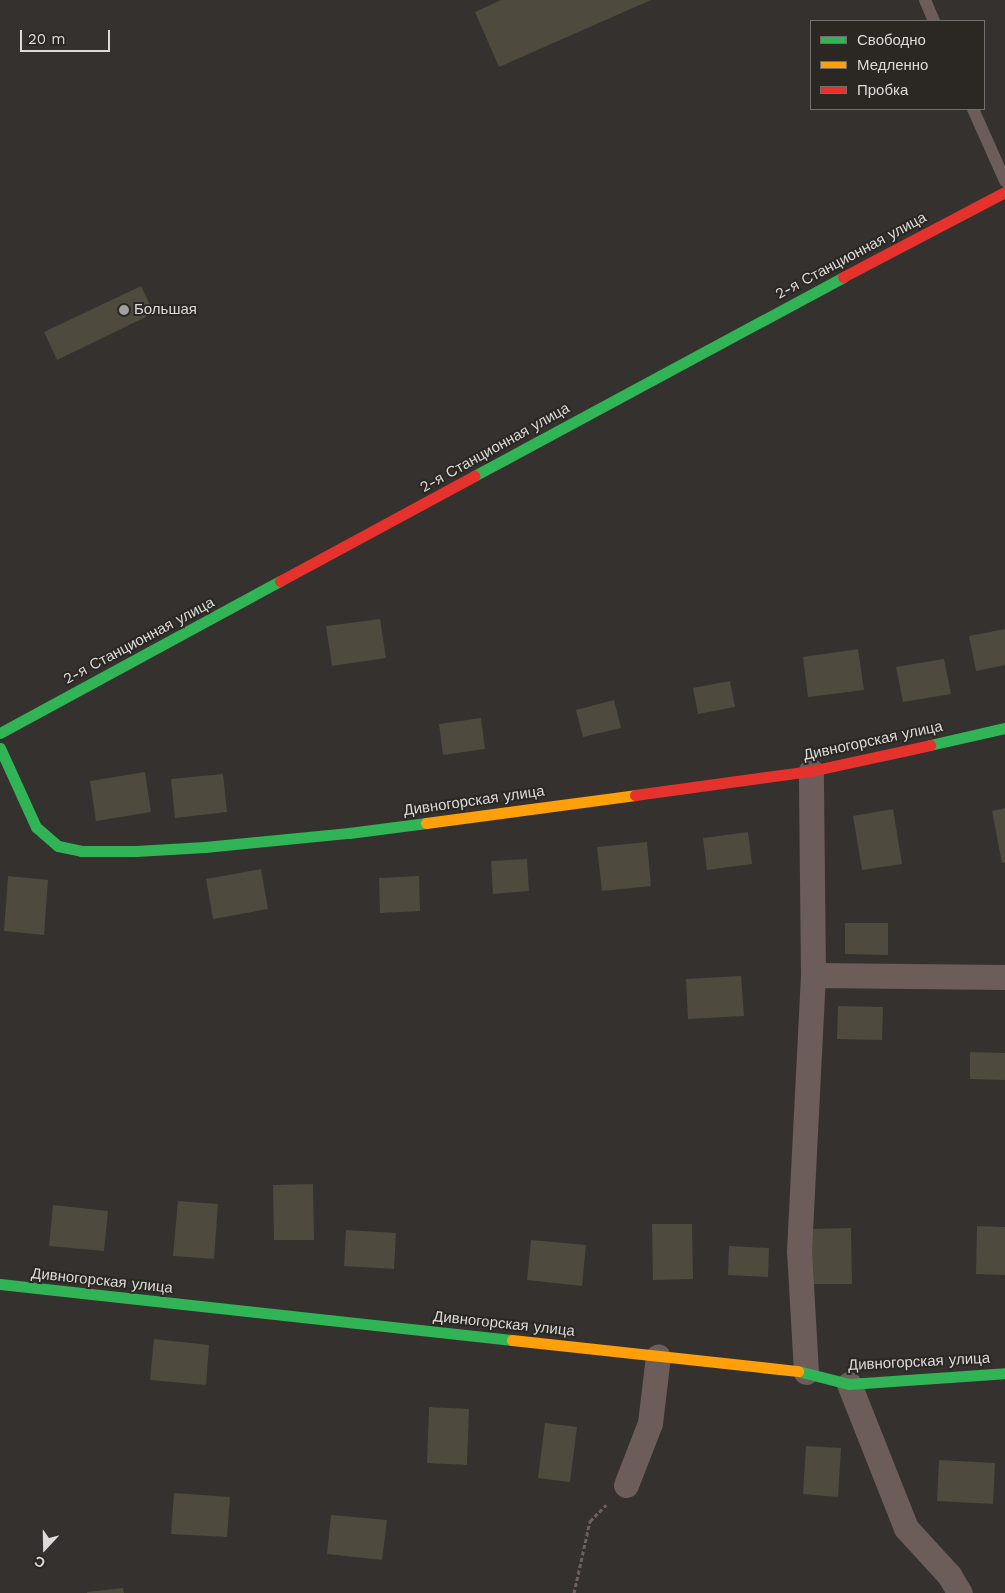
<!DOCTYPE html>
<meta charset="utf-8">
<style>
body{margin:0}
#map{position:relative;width:1005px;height:1593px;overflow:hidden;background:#34312f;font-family:"Work Sans",sans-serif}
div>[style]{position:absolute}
.building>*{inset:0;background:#4e4a3e}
.path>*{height:3px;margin-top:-1.5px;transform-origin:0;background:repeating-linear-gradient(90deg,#6c6160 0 4px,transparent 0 6.5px)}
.lane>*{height:12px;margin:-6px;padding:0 6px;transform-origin:6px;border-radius:6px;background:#6c5c5a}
.street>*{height:25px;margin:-12.5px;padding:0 12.5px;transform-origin:12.5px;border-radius:12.5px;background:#6c5c5a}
.fast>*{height:11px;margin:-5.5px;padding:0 5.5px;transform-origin:5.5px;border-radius:5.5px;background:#30b455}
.slow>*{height:11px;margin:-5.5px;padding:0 5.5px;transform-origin:5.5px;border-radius:5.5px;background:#ff9f0a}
.jam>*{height:11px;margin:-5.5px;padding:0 5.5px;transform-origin:5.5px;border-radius:5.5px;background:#e5322d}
.dots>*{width:14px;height:14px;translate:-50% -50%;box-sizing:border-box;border:2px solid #2b2824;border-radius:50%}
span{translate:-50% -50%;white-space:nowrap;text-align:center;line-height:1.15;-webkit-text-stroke:4px #2b2824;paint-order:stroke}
.street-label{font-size:15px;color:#dddbd9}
.poi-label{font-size:15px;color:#dddbd9}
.left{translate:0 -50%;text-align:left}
.legend{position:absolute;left:810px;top:20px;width:175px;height:90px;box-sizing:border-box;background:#2b2824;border:1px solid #72706c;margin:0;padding:6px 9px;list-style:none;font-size:15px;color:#dddbd9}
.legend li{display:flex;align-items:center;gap:10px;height:25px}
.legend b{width:25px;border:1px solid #72706c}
.north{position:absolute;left:20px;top:1523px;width:50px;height:50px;-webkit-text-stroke:4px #2b2824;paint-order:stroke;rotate:201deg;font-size:14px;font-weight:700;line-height:20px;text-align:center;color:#dddbd9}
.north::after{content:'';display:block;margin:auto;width:18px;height:22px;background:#dddbd9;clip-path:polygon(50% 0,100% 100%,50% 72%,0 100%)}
.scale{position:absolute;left:20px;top:30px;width:90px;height:22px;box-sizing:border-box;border:2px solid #dddbd9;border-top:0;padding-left:6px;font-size:15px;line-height:18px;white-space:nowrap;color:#dddbd9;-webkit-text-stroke:4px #2b2824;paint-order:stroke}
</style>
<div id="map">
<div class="building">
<i style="clip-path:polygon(501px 0,651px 0,499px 67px,475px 12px)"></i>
<i style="clip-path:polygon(141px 286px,154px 313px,57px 360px,44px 332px)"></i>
<i style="clip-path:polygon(380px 619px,386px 658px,332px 666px,326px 626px)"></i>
<i style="clip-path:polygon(1005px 629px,1005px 665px,976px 671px,969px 636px)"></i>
<i style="clip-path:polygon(858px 649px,864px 690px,808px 697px,803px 657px)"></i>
<i style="clip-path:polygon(944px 659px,951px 694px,903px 702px,896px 667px)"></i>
<i style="clip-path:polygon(730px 681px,735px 707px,698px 714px,693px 688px)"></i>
<i style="clip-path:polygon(614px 700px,621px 728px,583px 737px,576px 710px)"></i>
<i style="clip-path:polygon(481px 718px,485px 749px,443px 755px,439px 724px)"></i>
<i style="clip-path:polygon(145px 772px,151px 812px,96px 821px,90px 781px)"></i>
<i style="clip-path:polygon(223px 774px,227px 812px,175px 818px,171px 779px)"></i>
<i style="clip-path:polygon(1005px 808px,1005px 862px,1002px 863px,992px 811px)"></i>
<i style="clip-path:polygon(893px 809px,902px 864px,862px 870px,853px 816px)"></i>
<i style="clip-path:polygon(748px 832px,752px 864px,707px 870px,703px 838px)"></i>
<i style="clip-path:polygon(647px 842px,651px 886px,602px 891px,597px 847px)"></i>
<i style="clip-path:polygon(527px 859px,529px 891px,493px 894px,491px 861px)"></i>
<i style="clip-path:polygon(261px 869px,268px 909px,213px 919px,206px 879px)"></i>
<i style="clip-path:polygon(8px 876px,48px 880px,44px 935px,4px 931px)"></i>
<i style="clip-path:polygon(419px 876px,420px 911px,380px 913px,379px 878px)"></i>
<i style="clip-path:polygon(845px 923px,888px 923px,888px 955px,845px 954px)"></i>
<i style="clip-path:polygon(741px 976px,744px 1016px,688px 1019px,686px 979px)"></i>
<i style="clip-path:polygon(838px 1006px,883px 1007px,882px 1040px,837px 1039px)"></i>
<i style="clip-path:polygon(970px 1052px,1005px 1053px,1005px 1080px,970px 1079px)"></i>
<i style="clip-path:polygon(313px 1184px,314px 1240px,274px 1240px,273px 1185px)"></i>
<i style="clip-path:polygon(178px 1201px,218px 1204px,214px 1259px,173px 1256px)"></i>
<i style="clip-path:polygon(53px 1205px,108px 1211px,104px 1251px,49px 1246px)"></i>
<i style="clip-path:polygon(652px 1224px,692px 1224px,693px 1279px,653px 1280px)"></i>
<i style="clip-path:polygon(977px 1226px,1005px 1227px,1005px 1275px,976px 1274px)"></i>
<i style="clip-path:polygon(851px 1228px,852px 1284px,812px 1284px,811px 1229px)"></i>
<i style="clip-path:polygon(346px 1230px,396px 1233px,394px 1269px,344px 1266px)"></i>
<i style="clip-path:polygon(531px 1240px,586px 1245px,582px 1286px,527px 1280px)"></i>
<i style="clip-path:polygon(729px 1246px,769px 1248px,768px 1277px,728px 1275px)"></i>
<i style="clip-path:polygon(154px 1339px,209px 1345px,206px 1385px,150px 1380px)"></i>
<i style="clip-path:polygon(429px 1407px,469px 1409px,467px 1465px,427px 1463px)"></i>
<i style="clip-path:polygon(545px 1423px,577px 1427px,570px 1482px,538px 1478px)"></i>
<i style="clip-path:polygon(806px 1446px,841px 1448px,838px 1497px,803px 1494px)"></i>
<i style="clip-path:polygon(939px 1460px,995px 1463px,993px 1504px,937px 1501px)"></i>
<i style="clip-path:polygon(174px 1493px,230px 1497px,227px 1537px,171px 1534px)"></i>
<i style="clip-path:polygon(331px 1515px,387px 1520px,382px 1560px,327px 1554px)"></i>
<i style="clip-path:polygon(123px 1588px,124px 1593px,87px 1593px,87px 1592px)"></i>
</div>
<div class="path">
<i style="left:574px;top:1593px;width:74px;rotate:-77.5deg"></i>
<i style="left:590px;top:1521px;width:23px;rotate:-45deg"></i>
</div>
<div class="lane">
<i style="left:925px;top:0;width:23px;rotate:67deg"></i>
<i style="left:973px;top:109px;width:79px;rotate:66deg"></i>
</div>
<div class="street">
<i style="left:813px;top:975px;width:192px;rotate:0.6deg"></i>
<i style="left:806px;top:1372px;width:121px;rotate:-93.3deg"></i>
<i style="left:799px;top:1251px;width:276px;rotate:-87.1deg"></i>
<i style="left:813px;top:975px;width:204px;rotate:-90.6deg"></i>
<i style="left:849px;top:1384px;width:155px;rotate:68.4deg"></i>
<i style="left:906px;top:1528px;width:64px;rotate:47.5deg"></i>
<i style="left:949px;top:1575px;width:21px;rotate:59deg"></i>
<i style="left:626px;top:1485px;width:66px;rotate:-68.8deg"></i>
<i style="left:650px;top:1423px;width:67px;rotate:-83.2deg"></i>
</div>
<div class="fast">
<i style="left:474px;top:476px;width:419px;rotate:-28.3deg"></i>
<i style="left:0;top:733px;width:319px;rotate:-28.5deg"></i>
<i style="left:930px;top:745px;width:77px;rotate:-12.8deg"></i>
<i style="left:0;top:748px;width:87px;rotate:65.5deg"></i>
<i style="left:36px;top:827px;width:29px;rotate:41deg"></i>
<i style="left:58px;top:846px;width:24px;rotate:12deg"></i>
<i style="left:81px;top:851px;width:55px"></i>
<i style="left:136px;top:851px;width:69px;rotate:-3.3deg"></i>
<i style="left:205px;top:847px;width:145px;rotate:-5.6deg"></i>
<i style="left:349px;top:833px;width:78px;rotate:-7.4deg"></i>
<i style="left:0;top:1284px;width:515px;rotate:6.24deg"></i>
<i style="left:798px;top:1371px;width:53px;rotate:14.3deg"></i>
<i style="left:849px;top:1384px;width:156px;rotate:-4deg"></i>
</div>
<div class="slow">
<i style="left:426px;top:823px;width:211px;rotate:-7.6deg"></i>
<i style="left:512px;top:1340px;width:288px;rotate:6.2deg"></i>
</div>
<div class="jam">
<i style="left:843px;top:277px;width:183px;rotate:-27.7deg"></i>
<i style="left:280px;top:581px;width:221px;rotate:-28.4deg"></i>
<i style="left:635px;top:795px;width:178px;rotate:-7.8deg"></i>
<i style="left:811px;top:771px;width:122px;rotate:-12.3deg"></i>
</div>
<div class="dots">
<i style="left:124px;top:310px;background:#a2a09e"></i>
</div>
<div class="street-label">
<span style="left:851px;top:256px;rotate:-28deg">2-я Станционная улица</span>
<span style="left:495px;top:448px;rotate:-29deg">2-я Станционная улица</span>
<span style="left:139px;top:641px;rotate:-28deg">2-я Станционная улица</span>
<span style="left:873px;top:741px;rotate:-12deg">Дивногорская улица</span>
<span style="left:474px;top:801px;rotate:-8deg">Дивногорская улица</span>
<span style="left:102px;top:1281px;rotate:6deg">Дивногорская улица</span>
<span style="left:504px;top:1324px;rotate:6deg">Дивногорская улица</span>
<span style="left:919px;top:1362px;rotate:-3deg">Дивногорская улица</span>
</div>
<div class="poi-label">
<span class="left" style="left:134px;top:310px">Большая</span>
</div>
<ul class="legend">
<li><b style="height:6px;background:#30b455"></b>Свободно</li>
<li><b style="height:6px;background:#ff9f0a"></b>Медленно</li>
<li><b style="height:6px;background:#e5322d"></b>Пробка</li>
</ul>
<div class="north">С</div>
<div class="scale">20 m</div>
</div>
